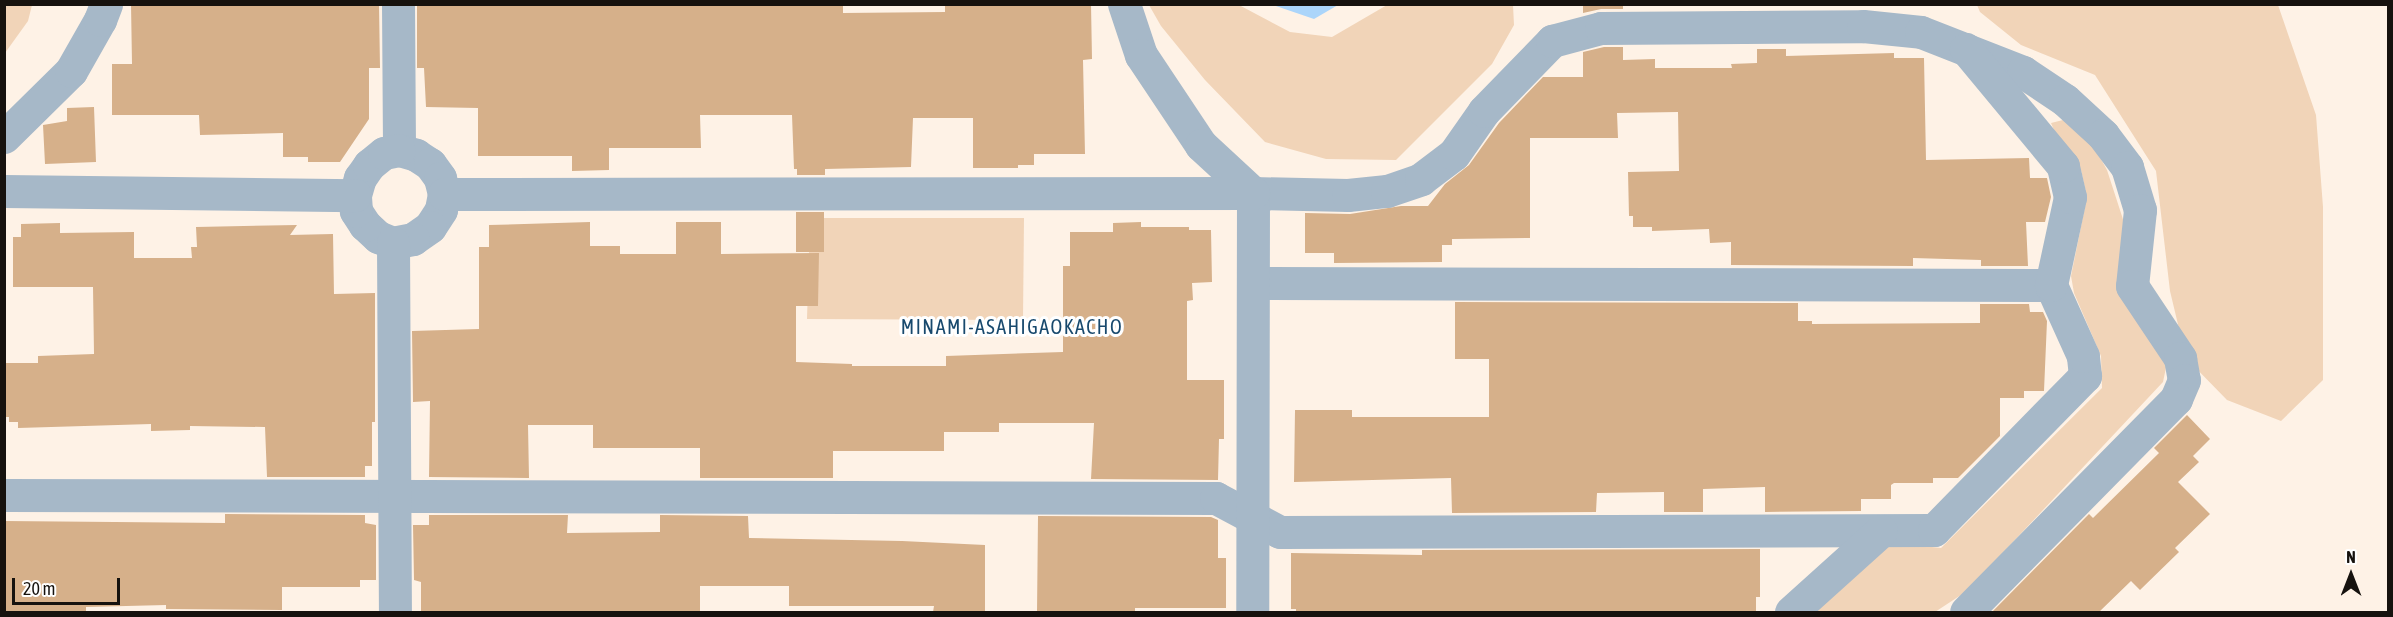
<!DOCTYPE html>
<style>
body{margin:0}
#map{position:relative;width:2393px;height:617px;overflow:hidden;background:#fef2e6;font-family:"Asap Condensed",sans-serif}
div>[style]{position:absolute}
.green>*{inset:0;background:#f1d4b8}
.water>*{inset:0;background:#abd5fa}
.building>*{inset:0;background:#d6b08a}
.minor>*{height:33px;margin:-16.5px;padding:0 16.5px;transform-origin:16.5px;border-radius:16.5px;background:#a6b8c8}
.tertiary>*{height:33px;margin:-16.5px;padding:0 16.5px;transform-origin:16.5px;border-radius:16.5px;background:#a6b8c8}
span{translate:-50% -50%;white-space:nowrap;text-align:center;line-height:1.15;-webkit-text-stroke:6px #fff;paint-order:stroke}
.neighbourhood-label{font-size:20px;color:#18496d;letter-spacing:1.5px}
.frame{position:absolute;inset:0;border:6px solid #16120e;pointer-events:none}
.north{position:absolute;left:2321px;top:545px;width:60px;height:60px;-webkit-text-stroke:4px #fff;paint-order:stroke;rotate:0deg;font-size:16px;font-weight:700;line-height:24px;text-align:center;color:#16120e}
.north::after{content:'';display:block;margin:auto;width:21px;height:27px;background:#16120e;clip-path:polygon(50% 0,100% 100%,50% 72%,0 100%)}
.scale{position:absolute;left:12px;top:578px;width:108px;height:27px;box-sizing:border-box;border:3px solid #16120e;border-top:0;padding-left:8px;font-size:18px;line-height:21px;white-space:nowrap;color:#16120e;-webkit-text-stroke:4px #fff;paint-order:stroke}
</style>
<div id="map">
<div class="green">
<i style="clip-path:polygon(5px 4px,32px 5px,28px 21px,5px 53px)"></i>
<i style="clip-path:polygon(1149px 5px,1239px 5px,1290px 32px,1332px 37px,1387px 5px,1513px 5px,1514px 25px,1492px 64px,1396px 160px,1326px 159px,1265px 142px,1205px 80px,1161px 26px)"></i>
<i style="clip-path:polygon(1977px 5px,2278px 5px,2316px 115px,2323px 207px,2323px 380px,2281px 421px,2227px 400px,2186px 358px,2170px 291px,2156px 171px,2095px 75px,2021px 45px,1980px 12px)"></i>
<i style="clip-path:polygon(2063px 120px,2092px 143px,2107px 170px,2168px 358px,2163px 382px,1967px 591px,1935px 612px,1812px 612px,1863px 562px,1895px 543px,1941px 548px,2102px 388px,2101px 356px,2074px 293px,2071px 276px,2087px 197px,2081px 170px,2059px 142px,2051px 123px)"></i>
<i style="clip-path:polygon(810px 218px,1024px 218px,1023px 320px,807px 319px)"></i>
</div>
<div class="water">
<i style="clip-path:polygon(1273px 5px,1338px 5px,1314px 19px)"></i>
</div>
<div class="building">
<i style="clip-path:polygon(131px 4px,379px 4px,380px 68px,369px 68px,369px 119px,340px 162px,308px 162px,308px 157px,283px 157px,283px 133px,200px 135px,199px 115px,112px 115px,112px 64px,132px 64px)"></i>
<i style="clip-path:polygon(417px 4px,843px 4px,843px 13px,945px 12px,945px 4px,1091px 4px,1092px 59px,1083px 60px,1085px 154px,1034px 154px,1034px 165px,1018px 165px,1018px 168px,973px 168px,973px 118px,913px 118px,911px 167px,825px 169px,825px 175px,797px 175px,797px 169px,794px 169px,792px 115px,700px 115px,701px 148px,609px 148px,609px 170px,572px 171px,572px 156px,478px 156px,478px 108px,426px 107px,424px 68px,417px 68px)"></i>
<i style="clip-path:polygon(1583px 4px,1623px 4px,1623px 9px,1601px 9px,1583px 13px)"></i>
<i style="clip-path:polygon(1604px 47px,1623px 47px,1623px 60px,1655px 59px,1655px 68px,1732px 68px,1731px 64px,1757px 63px,1757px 49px,1786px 49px,1786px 56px,1894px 53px,1894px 58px,1924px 58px,1926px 160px,2029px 158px,2030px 178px,2047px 178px,2051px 197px,2045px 222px,2026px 222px,2028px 266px,1981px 266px,1981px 260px,1913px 258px,1913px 266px,1731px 265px,1731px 242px,1710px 243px,1709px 229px,1652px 231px,1652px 227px,1633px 227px,1633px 216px,1629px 216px,1628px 172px,1679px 171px,1678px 112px,1617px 113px,1618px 138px,1530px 138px,1530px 238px,1452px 239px,1452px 245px,1442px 245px,1442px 262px,1334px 263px,1334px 253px,1305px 253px,1305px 213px,1350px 214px,1401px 206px,1428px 206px,1445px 184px,1469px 165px,1499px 123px,1543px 77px,1583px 77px,1583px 52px)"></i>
<i style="clip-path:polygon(94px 107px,96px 162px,45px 164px,43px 125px,67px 121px,67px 108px)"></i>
<i style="clip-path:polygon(796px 212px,824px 212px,824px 252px,796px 252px)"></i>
<i style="clip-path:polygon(590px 222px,590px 246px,620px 246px,620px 254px,676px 254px,676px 222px,721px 222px,721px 254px,819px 253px,818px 306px,796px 306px,796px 362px,852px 364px,852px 366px,946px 366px,946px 356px,1063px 352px,1063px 266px,1070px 266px,1070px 232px,1113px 232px,1113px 223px,1141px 222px,1141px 227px,1189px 227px,1189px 230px,1211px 230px,1212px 282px,1192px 283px,1193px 300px,1187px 301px,1187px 380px,1224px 380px,1224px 439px,1219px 439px,1218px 480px,1091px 479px,1094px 423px,999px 423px,999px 432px,944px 432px,944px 451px,833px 451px,833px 478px,700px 478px,700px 448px,593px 448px,593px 425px,528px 425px,529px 478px,429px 477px,430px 401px,413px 402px,412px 331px,479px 329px,479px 247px,489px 247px,489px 225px)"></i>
<i style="clip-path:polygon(60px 223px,60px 233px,134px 232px,134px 258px,192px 258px,191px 247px,197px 247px,196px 227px,297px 225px,290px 235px,333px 234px,334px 294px,375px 293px,375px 422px,372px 422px,372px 466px,365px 466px,365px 477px,267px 477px,265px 427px,190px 426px,190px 430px,151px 431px,151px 424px,18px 428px,18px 422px,9px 422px,9px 417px,4px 417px,4px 363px,38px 363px,38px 356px,94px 354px,93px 287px,13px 287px,13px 237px,21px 237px,21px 224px)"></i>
<i style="clip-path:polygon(1455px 302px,1798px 303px,1798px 321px,1812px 321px,1812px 324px,1980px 323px,1980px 304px,2029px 304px,2030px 312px,2043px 312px,2047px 321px,2044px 391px,2024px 391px,2024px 398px,2000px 398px,2000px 436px,1958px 478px,1933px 478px,1933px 483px,1894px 483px,1891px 485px,1891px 499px,1861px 499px,1861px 511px,1765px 512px,1765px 487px,1703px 489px,1703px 512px,1664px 512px,1664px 492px,1597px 493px,1596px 512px,1452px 513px,1451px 478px,1294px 482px,1295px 410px,1352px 410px,1352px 417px,1489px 417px,1489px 359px,1455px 359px)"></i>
<i style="clip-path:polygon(2187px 415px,2210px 439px,2193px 456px,2199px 462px,2178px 482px,2210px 514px,2175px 548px,2179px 552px,2140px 590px,2131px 581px,2099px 612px,1992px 612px,2089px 514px,2093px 518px,2159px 453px,2154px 448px)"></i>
<i style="clip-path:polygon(225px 514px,365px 515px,365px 523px,376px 525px,376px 580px,360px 580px,360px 587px,282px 587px,282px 610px,166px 609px,166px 605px,86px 607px,86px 612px,4px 612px,4px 521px,225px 523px)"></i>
<i style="clip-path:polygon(429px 515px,568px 515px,567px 533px,660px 532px,660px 515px,748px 516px,749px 538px,902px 541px,985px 545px,985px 612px,933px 612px,934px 606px,789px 606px,789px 586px,700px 586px,700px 612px,421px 612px,421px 582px,414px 580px,413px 525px,429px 525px)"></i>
<i style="clip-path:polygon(1038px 516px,1211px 517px,1218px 520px,1218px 558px,1226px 558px,1226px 608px,1135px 608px,1135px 612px,1037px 612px)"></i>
<i style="clip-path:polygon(1760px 549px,1760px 597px,1756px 597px,1756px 612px,1296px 612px,1296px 609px,1291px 609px,1291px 553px,1422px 555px,1422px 550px)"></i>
</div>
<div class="minor">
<i style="left:4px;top:137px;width:94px;rotate:-44.6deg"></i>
<i style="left:71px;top:71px;width:59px;rotate:-60.4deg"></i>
<i style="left:100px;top:20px;width:17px;rotate:-69deg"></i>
<i style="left:1253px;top:193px;width:95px;rotate:1.2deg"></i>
<i style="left:1348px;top:195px;width:39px;rotate:-6deg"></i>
<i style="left:1387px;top:191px;width:36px;rotate:-19deg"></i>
<i style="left:1421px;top:179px;width:41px;rotate:-37.1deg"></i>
<i style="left:1454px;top:154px;width:52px;rotate:-55.1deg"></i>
<i style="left:1484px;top:111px;width:98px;rotate:-45.8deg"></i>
<i style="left:1552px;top:41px;width:51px;rotate:-14.9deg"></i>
<i style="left:1601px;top:28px;width:262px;rotate:-0.4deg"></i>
<i style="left:1863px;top:26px;width:58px;rotate:5.9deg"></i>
<i style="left:1921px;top:32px;width:110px;rotate:21.4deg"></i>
<i style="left:2023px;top:72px;width:50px;rotate:33.7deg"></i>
<i style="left:2065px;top:100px;width:52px;rotate:42.6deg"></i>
<i style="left:2103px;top:135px;width:40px;rotate:53deg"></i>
<i style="left:2127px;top:167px;width:45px;rotate:73.2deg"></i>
<i style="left:2140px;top:210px;width:76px;rotate:96deg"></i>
<i style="left:2132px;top:286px;width:87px;rotate:56.3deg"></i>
<i style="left:2180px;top:358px;width:22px;rotate:80deg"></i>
<i style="left:2184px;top:380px;width:21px;rotate:113deg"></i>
<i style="left:2176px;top:399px;width:299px;rotate:134.6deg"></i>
<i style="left:1253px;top:283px;width:798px;rotate:0.14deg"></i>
<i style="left:4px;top:495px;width:1212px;rotate:0.14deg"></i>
<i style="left:1216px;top:498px;width:72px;rotate:28deg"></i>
<i style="left:1280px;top:532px;width:654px;rotate:-0.18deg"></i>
<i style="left:1934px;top:530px;width:216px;rotate:-45.6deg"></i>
<i style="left:2085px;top:376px;width:20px;rotate:-96deg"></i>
<i style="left:2083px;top:356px;width:78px;rotate:-114.3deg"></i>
<i style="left:2051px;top:285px;width:90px;rotate:-77.8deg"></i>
<i style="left:2070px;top:197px;width:32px;rotate:-103deg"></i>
<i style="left:2063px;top:166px;width:152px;rotate:-129.7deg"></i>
<i style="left:1791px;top:612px;width:121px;rotate:-42deg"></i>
</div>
<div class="tertiary">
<i style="left:398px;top:4px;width:146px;rotate:89.6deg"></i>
<i style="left:1124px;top:4px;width:54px;rotate:71.6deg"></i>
<i style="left:1141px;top:55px;width:108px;rotate:56.3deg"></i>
<i style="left:1201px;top:145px;width:71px;rotate:42.7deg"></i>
<i style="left:1253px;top:193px;width:419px;rotate:90.1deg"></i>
<i style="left:399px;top:150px;width:18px;rotate:16deg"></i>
<i style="left:416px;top:155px;width:17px;rotate:33deg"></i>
<i style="left:430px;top:164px;width:17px;rotate:54deg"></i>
<i style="left:440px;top:178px;width:16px;rotate:76deg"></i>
<i style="left:444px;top:194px;width:16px;rotate:101deg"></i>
<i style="left:441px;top:210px;width:20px;rotate:123deg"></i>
<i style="left:430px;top:227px;width:21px;rotate:145deg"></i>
<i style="left:413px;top:239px;width:20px;rotate:169deg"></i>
<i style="left:393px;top:243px;width:16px;rotate:-158deg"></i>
<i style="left:378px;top:237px;width:18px;rotate:-137deg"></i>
<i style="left:365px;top:225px;width:17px;rotate:-123deg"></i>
<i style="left:356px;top:211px;width:16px;rotate:-94deg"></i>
<i style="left:355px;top:195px;width:18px;rotate:-74deg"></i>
<i style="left:360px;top:178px;width:16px;rotate:-55deg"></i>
<i style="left:369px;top:165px;width:19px;rotate:-39deg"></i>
<i style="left:384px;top:153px;width:15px;rotate:-11deg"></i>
<i style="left:4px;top:191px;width:351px;rotate:0.7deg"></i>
<i style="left:444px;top:194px;width:809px;rotate:-0.07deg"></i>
<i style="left:393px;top:243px;width:369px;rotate:89.7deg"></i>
</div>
<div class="neighbourhood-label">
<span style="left:1012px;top:326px">MINAMI-ASAHIGAOKACHO</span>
</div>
<div class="frame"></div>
<div class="north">N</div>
<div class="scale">20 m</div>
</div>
